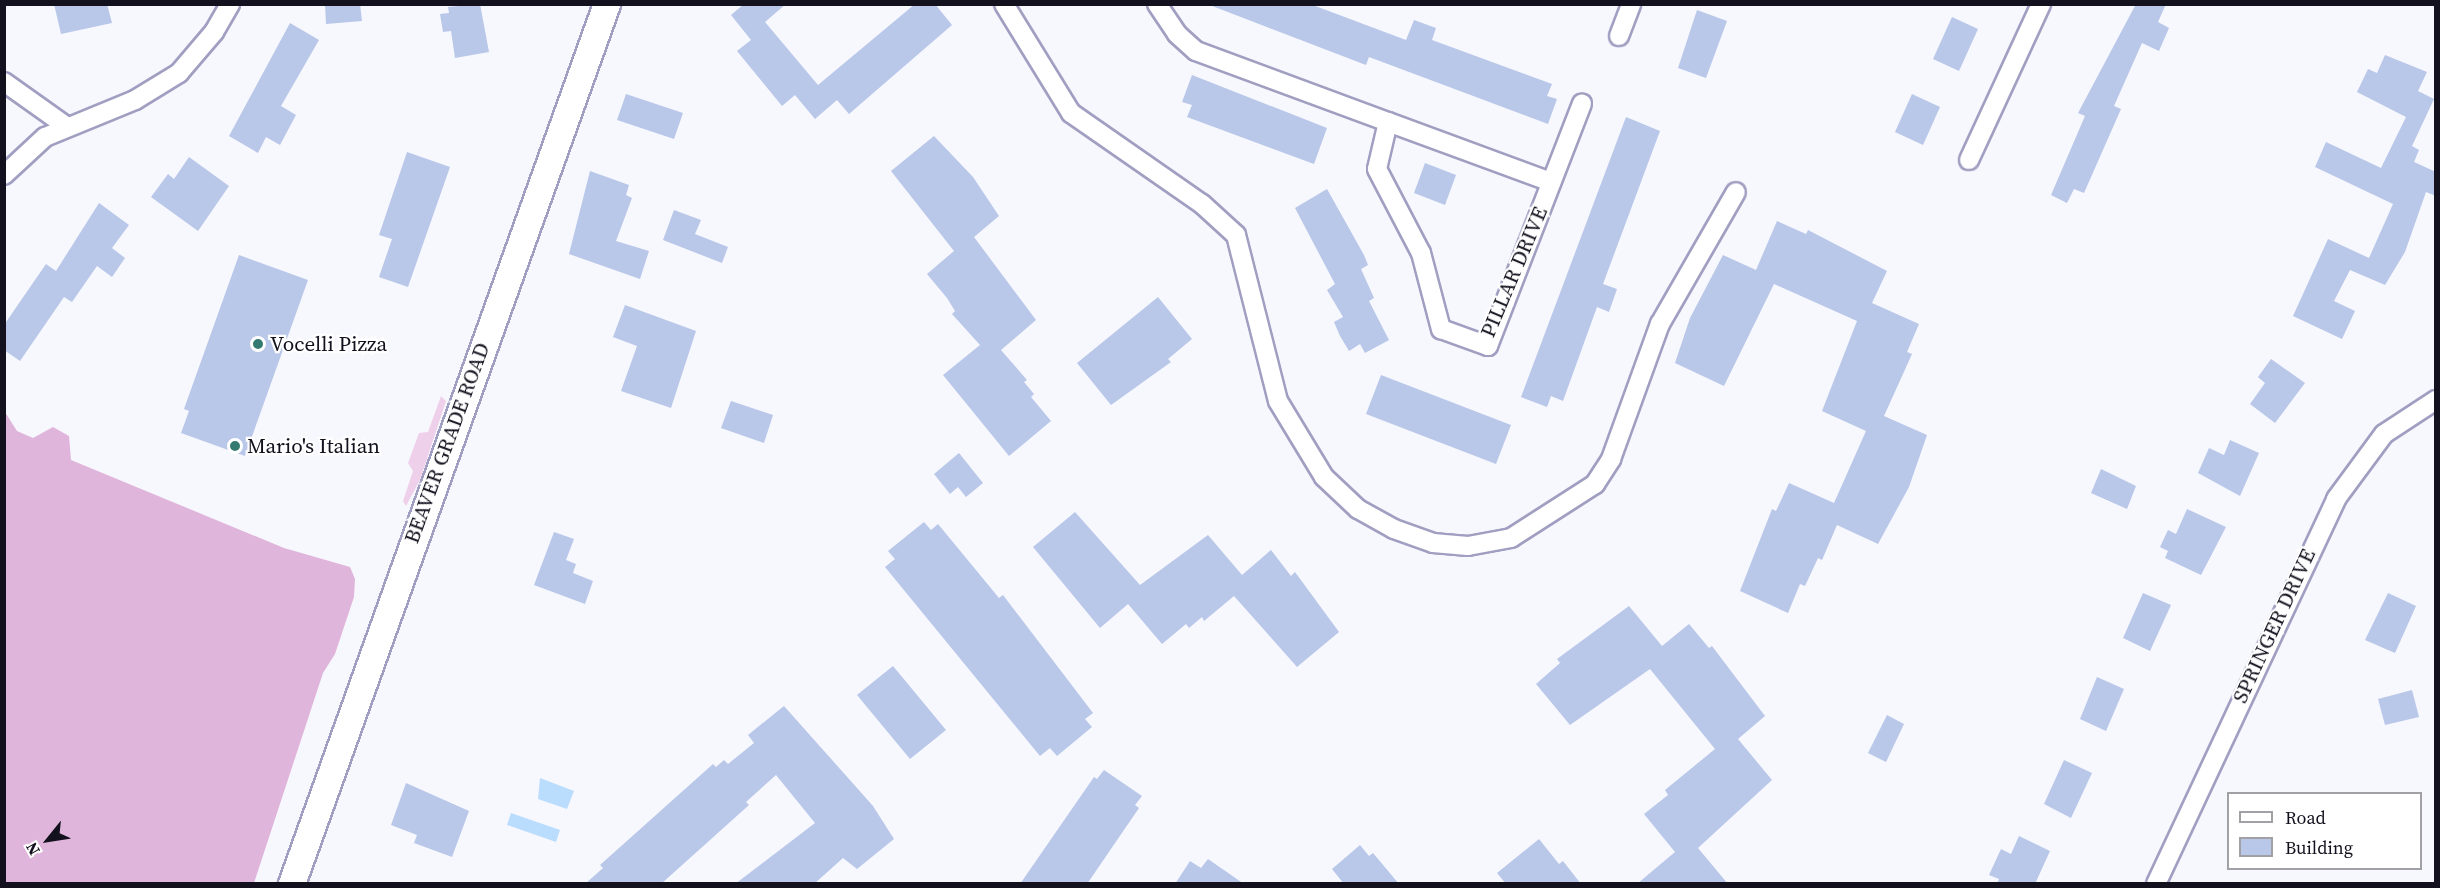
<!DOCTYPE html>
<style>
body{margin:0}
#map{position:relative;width:2440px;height:888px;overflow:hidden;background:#f7f7fe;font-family:"Source Serif 4",serif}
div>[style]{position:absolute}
.green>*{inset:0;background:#eed0eb}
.forest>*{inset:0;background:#e0b5dc}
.water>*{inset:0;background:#bbddfd}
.building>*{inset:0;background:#b9c7e9}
.roads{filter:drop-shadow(2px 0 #a19fc1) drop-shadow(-2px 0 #a19fc1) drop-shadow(0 2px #a19fc1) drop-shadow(0 -2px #a19fc1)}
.street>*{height:18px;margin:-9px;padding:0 9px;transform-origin:9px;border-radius:9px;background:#fff}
.secondary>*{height:26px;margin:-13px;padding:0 13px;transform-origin:13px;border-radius:13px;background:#fff}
.dots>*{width:16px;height:16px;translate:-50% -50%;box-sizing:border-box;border:3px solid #fff;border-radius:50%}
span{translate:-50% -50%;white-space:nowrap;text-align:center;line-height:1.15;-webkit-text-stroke:4.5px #fff;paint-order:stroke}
.street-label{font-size:21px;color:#12111d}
.poi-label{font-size:21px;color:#12111d}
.left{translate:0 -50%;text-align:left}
.frame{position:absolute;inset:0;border:6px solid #12111d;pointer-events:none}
.legend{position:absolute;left:2227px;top:792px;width:195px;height:78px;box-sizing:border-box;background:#fff;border:2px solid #a0a0a5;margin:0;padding:8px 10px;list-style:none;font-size:18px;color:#12111d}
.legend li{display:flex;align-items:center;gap:12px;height:30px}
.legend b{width:30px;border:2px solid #a0a0a5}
.north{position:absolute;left:18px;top:810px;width:60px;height:60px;-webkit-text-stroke:4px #fff;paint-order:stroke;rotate:240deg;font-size:16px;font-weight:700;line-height:24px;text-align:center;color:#12111d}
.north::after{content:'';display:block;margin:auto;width:21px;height:27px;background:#12111d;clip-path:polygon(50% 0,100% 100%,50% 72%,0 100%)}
</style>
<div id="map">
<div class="green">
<i style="clip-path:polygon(441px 396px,446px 401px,420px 480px,406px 506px,403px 501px,413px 471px,408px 463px,419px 433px,428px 432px)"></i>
</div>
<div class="forest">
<i style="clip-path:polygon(5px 412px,17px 431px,33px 438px,53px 427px,69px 436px,71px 460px,284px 548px,350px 567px,355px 579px,354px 597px,335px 654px,323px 673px,254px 883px,5px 883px)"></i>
</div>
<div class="water">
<i style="clip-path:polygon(540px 778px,574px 791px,567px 809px,538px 799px)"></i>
<i style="clip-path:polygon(511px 813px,560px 830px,556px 842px,507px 825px)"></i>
</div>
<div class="building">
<i style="clip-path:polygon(54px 4px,107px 4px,112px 23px,61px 34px)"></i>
<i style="clip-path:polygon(325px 4px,360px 4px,362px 21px,326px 24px)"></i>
<i style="clip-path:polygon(480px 4px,489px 52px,455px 58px,451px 31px,443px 32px,440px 14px,449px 13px,448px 7px)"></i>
<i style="clip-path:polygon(744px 4px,786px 4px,765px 22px,818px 85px,915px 4px,935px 4px,952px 25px,849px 114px,837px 100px,815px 119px,795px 95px,782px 106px,737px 51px,751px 40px,731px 15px)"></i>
<i style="clip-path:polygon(1207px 4px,1310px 4px,1406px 40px,1414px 20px,1436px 28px,1432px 40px,1552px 84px,1547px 96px,1557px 99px,1548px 124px,1369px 57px,1366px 65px)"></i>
<i style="clip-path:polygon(2136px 4px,2166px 4px,2158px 22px,2169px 28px,2159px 51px,2142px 43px,2114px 106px,2121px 109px,2084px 193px,2074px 189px,2067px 203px,2051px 195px,2085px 116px,2078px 113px)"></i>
<i style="clip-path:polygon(1697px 10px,1727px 21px,1706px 78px,1678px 68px)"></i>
<i style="clip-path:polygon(1952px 17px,1978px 29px,1959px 71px,1933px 59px)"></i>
<i style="clip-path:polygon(290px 23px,319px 40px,281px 106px,296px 115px,280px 145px,266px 137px,258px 153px,229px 136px)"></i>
<i style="clip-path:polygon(2385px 55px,2427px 72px,2418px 91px,2434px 99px,2412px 146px,2419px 150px,2414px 162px,2436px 172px,2436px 196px,2426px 192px,2405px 252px,2385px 285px,2350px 270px,2334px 301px,2355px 311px,2342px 339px,2293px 316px,2328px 239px,2369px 258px,2393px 204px,2315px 167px,2326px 142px,2381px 168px,2406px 117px,2357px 92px,2368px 69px,2377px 73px)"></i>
<i style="clip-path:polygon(1192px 75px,1327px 128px,1314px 164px,1187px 117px,1192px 105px,1182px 102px)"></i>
<i style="clip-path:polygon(626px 94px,683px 113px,674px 139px,617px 120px)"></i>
<i style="clip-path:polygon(1912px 94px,1940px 107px,1923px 145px,1895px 132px)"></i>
<i style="clip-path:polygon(1626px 117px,1660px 131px,1603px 284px,1617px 289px,1609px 312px,1597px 307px,1563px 401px,1551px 396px,1547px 407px,1521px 397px)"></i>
<i style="clip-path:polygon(934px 136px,973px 177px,999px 216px,974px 237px,1036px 320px,1001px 350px,1027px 380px,1024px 382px,1034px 394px,1031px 397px,1051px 421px,1009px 456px,943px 375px,980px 345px,952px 314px,955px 311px,947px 298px,927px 274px,954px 251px,891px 171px)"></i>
<i style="clip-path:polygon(407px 152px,450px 167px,408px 287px,379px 277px,392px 239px,379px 235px)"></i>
<i style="clip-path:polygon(189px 157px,229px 186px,198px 231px,151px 197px,168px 174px,174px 179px)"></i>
<i style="clip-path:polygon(1425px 163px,1456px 175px,1445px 205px,1414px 193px)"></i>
<i style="clip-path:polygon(590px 171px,629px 185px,626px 195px,632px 198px,616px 241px,649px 251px,640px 279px,569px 254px)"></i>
<i style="clip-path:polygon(1327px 189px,1364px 255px,1368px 265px,1361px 269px,1374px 298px,1369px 301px,1389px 340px,1365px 353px,1360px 344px,1349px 351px,1340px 336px,1334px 322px,1343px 317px,1327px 290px,1335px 284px,1295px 208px)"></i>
<i style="clip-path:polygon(99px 203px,129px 225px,112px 248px,125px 258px,112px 277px,97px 266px,72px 302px,64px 297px,20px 361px,4px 350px,4px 325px,46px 264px,56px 271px)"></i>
<i style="clip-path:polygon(674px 210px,701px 220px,695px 234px,728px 247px,722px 263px,663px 240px)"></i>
<i style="clip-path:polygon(1777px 221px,1806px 234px,1808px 230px,1887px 271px,1872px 303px,1919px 324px,1907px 352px,1912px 354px,1884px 416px,1927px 435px,1909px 487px,1878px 544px,1837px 525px,1822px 560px,1818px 558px,1805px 586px,1800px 584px,1788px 613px,1740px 591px,1772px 509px,1776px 511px,1789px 483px,1834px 503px,1866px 431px,1822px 411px,1857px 321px,1774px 284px,1724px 386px,1675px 363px,1690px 318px,1723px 255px,1756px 270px)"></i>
<i style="clip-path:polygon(239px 255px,308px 280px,245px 456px,181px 433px,189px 411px,184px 409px)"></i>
<i style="clip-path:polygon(1158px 297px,1192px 339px,1168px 359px,1171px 362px,1111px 405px,1077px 363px)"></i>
<i style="clip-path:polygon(625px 305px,696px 331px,671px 408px,621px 391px,637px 346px,613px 337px)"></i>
<i style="clip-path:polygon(2271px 359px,2305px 383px,2275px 423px,2250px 404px,2265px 383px,2258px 377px)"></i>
<i style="clip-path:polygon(1381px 375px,1511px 425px,1496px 464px,1366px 414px)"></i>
<i style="clip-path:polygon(731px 401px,773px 415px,764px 443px,721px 428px)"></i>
<i style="clip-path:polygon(2230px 440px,2259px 453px,2240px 496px,2198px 473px,2209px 448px,2224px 455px)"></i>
<i style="clip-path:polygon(959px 453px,983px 483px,966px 497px,958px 487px,950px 494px,934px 474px)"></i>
<i style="clip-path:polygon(2101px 469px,2136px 486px,2127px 509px,2091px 493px)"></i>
<i style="clip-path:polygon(2187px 509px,2226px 527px,2201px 575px,2165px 558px,2168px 551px,2160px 547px,2168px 530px,2176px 534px)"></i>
<i style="clip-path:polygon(1075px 512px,1140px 585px,1208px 535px,1242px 575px,1271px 550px,1291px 576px,1295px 572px,1339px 632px,1297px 667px,1234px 596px,1204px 621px,1202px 617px,1189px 628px,1186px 624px,1162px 644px,1128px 604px,1100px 628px,1033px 547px)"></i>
<i style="clip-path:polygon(924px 522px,931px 530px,938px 524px,999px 598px,1003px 595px,1093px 713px,1085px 719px,1092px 727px,1057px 756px,1050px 748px,1040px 756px,885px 567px,895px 559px,888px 551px)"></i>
<i style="clip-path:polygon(554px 532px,574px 539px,566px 560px,576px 564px,573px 573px,593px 581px,585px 604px,534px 585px)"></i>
<i style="clip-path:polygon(2143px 593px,2171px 605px,2150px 651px,2123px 638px)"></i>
<i style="clip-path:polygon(2388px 593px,2416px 606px,2395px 653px,2365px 640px)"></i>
<i style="clip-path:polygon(1629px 606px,1662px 646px,1689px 624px,1709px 648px,1712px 646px,1765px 716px,1738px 739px,1772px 780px,1698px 848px,1728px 884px,1637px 884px,1675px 852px,1644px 814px,1668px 795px,1665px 790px,1715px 749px,1650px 669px,1570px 725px,1536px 684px,1560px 663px,1557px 659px)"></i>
<i style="clip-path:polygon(893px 666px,946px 730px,910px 759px,857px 695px)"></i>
<i style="clip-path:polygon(2097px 677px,2124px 689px,2106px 731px,2080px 719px)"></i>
<i style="clip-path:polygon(2412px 690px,2419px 717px,2385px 725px,2378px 699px)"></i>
<i style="clip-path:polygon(784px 706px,873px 806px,894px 839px,857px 869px,843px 858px,814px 884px,735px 884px,815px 823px,776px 775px,746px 802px,749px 805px,661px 884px,585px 884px,603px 868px,600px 865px,713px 764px,716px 767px,724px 760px,728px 764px,754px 743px,748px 735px)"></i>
<i style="clip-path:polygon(1887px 715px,1904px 724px,1886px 762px,1868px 753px)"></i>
<i style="clip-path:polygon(2064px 760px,2092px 773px,2071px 818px,2044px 804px)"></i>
<i style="clip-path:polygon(1104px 770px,1142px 796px,1135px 805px,1139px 808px,1087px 884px,1020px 884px,1094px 777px,1097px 779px)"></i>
<i style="clip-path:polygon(406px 783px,469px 811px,452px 857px,414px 843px,417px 835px,391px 825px)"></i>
<i style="clip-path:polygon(2019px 836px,2050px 851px,2035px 884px,1997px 884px,1999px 879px,1989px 875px,2001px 849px,2011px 854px)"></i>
<i style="clip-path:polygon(1539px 839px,1559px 864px,1563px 861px,1581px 884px,1506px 884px,1497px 873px)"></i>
<i style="clip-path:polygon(1360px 845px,1369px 856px,1373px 853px,1399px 884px,1344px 884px,1332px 869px)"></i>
<i style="clip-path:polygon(1208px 859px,1244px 884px,1175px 884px,1190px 861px,1201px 868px)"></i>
</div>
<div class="roads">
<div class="street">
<i style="left:1004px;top:4px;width:128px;rotate:58.4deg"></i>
<i style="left:1071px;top:113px;width:160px;rotate:34.8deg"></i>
<i style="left:1202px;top:204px;width:46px;rotate:42.4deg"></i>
<i style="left:1236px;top:235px;width:171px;rotate:75.8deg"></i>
<i style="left:1278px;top:401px;width:89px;rotate:58.8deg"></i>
<i style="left:1324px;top:477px;width:47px;rotate:43.3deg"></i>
<i style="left:1358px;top:509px;width:41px;rotate:29.1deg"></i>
<i style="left:1394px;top:529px;width:41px;rotate:19.7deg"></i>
<i style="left:1433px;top:543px;width:35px;rotate:5deg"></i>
<i style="left:1468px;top:546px;width:44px;rotate:-10.5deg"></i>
<i style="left:1511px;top:538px;width:100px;rotate:-32.7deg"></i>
<i style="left:1595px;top:484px;width:30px;rotate:-57deg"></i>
<i style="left:1611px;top:459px;width:144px;rotate:-70.1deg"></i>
<i style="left:1660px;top:324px;width:152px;rotate:-60.1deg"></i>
<i style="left:1157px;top:4px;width:36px;rotate:56deg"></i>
<i style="left:1177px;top:34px;width:25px;rotate:42deg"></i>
<i style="left:1196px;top:51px;width:205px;rotate:20.3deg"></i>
<i style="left:1388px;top:122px;width:48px;rotate:103.2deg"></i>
<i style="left:1377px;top:169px;width:95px;rotate:62.4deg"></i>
<i style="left:1421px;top:253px;width:79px;rotate:75.3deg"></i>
<i style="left:1441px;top:329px;width:50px;rotate:19.9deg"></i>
<i style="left:1488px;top:346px;width:260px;rotate:-68.8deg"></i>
<i style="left:1619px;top:36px;width:34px;rotate:-69deg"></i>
<i style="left:4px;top:82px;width:76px;rotate:35.4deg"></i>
<i style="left:1388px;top:122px;width:174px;rotate:20.2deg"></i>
<i style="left:1969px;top:160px;width:172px;rotate:-65.2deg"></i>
<i style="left:4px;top:175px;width:56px;rotate:-42.8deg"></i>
<i style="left:45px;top:137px;width:97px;rotate:-22.3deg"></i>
<i style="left:135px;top:100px;width:52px;rotate:-31.5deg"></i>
<i style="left:179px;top:73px;width:54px;rotate:-49.5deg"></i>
<i style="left:214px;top:32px;width:32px;rotate:-60deg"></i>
<i style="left:2156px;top:884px;width:425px;rotate:-64.9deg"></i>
<i style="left:2336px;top:499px;width:81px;rotate:-53.6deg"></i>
<i style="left:2384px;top:434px;width:62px;rotate:-33.2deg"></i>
</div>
<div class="secondary">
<i style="left:292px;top:884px;width:935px;rotate:-70.3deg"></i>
</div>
</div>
<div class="dots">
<i style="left:258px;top:344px;background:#337a71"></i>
<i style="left:235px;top:446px;background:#337a71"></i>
</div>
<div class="street-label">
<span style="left:1514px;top:272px;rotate:-67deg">PILLAR DRIVE</span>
<span style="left:447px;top:443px;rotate:-70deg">BEAVER GRADE ROAD</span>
<span style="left:2274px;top:626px;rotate:-65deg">SPRINGER DRIVE</span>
</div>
<div class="poi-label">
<span class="left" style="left:270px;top:344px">Vocelli Pizza</span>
<span class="left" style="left:247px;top:446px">Mario's Italian</span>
</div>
<div class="frame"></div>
<ul class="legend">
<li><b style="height:8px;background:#fff"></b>Road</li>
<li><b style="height:16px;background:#b9c7e9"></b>Building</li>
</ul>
<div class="north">N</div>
</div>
